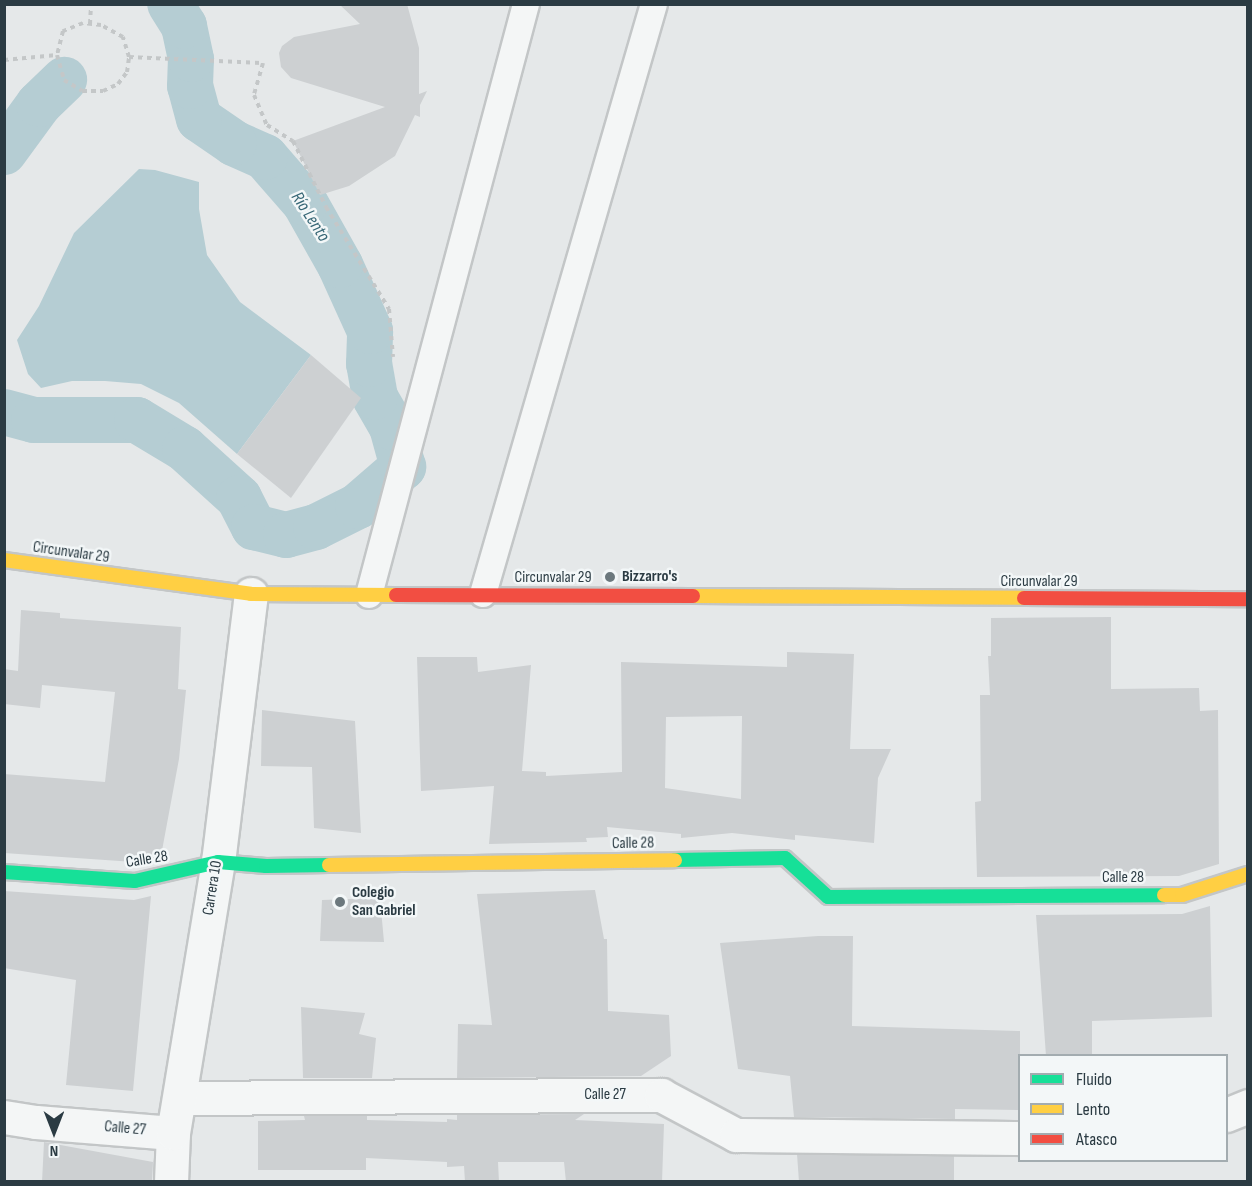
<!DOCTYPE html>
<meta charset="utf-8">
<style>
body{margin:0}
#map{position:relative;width:1252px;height:1186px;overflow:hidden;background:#e5e8e9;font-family:"Sofia Sans Condensed",sans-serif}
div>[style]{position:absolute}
.water>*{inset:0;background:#b5cdd3}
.canal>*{height:46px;margin:-23px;padding:0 23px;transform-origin:23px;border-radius:23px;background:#b5cdd3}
.building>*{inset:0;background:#cdd0d2}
.path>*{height:4px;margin-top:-2px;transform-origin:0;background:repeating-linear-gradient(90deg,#c4c7c8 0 4.5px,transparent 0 9px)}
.roads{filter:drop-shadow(2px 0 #c3c6c7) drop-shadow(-2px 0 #c3c6c7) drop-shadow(0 2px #c3c6c7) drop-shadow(0 -2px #c3c6c7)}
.lane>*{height:26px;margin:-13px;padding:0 13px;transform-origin:13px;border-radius:13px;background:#f4f6f6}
.street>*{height:33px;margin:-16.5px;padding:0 16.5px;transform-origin:16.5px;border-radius:16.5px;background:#f4f6f6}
.fast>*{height:14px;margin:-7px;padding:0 7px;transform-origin:7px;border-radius:7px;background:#16e098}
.slow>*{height:14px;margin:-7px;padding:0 7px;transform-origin:7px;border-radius:7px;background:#ffcf43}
.jam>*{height:14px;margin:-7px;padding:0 7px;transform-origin:7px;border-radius:7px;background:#f24e42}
.dots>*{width:16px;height:16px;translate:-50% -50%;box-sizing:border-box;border:3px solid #f3f7f8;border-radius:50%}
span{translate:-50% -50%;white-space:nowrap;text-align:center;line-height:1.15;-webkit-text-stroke:5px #f3f7f8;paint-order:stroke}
.street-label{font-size:16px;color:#2b3b43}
.poi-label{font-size:16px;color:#2b3b43;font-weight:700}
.left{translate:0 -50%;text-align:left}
.water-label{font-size:18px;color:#376776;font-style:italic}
.frame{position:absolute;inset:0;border:6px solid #2b3b43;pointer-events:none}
.legend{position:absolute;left:1018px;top:1054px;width:210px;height:108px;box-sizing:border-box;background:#f3f7f8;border:2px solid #a3acb0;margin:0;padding:8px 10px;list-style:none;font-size:18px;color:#2b3b43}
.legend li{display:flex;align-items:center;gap:12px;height:30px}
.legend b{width:30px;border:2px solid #a3acb0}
.north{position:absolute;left:24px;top:1102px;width:60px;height:60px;-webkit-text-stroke:4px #f3f7f8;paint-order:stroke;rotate:180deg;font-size:16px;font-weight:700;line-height:24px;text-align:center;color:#2b3b43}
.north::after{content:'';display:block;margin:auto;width:21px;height:27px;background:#2b3b43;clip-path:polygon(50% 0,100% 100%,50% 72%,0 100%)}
</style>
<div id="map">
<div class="water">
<i style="clip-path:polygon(139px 169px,155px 170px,199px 182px,199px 209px,207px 255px,240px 302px,311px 355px,237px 454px,179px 403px,141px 384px,105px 381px,72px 381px,41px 388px,28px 374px,17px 340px,39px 306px,74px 233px)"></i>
</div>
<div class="canal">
<i style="left:4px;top:152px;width:59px;rotate:-53.9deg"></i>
<i style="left:39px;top:104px;width:35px;rotate:-44deg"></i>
<i style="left:4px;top:412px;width:31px;rotate:15deg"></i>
<i style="left:34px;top:420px;width:103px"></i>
<i style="left:137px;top:420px;width:56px;rotate:31.1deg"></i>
<i style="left:185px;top:449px;width:73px;rotate:42.2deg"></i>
<i style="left:239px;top:498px;width:33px;rotate:63deg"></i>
<i style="left:254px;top:527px;width:33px;rotate:14deg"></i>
<i style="left:286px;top:535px;width:31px;rotate:-15deg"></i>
<i style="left:316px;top:527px;width:47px;rotate:-26.6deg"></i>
<i style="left:358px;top:506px;width:60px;rotate:-40.9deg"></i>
<i style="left:403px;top:467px;width:41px;rotate:-105.4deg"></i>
<i style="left:392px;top:427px;width:34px;rotate:-120deg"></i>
<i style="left:375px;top:397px;width:34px;rotate:-100deg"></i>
<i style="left:369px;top:364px;width:33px;rotate:-88deg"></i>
<i style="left:370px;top:331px;width:72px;rotate:-114.4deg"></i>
<i style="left:340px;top:265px;width:71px;rotate:-119.4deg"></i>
<i style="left:305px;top:203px;width:61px;rotate:-131deg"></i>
<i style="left:265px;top:157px;width:34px;rotate:-156deg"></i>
<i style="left:234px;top:143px;width:42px;rotate:-145.6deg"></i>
<i style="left:199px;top:119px;width:34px;rotate:-105deg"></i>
<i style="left:190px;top:86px;width:27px;rotate:-88deg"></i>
<i style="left:191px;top:59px;width:34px;rotate:-102deg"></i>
<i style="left:184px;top:26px;width:26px;rotate:-122deg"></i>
</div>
<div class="building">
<i style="clip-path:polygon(339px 4px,407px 4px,419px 48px,419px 94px,427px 91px,420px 105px,420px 117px,415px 115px,395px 156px,349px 186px,320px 195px,293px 141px,385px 107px,291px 78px,281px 67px,279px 53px,282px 46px,294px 37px,360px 24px)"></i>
<i style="clip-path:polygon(311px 355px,361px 398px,291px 498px,237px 454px)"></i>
<i style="clip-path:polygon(21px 610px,60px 613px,60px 618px,181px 627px,178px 689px,186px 690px,179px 759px,161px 856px,134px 862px,4px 853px,4px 774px,105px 782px,115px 692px,42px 685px,40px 708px,4px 704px,4px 669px,18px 671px)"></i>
<i style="clip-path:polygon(1111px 617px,1111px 689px,1199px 688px,1200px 711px,1218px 710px,1219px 864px,1179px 876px,977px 877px,975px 802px,981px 801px,980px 695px,990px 695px,988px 656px,991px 656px,991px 618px)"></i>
<i style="clip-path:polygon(evenodd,787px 652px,854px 654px,850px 749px,891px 749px,878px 778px,874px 843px,795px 835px,795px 840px,732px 833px,681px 838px,681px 834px,607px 827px,608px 837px,586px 838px,587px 842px,489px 844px,494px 786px,421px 791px,417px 657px,477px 657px,478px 672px,531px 665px,522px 771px,546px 772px,546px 776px,622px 772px,621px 662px,787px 667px,787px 652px,742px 716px,741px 799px,665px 788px,666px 717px,742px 716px)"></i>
<i style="clip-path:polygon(262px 710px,355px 721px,361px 833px,314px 828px,312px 767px,261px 766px)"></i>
<i style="clip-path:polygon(595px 890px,604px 939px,607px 939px,608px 1011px,669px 1015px,671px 1056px,641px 1076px,457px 1078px,458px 1024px,492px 1025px,477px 894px)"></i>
<i style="clip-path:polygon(4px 891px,134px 900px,151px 896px,133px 1091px,66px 1085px,76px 980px,4px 968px)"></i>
<i style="clip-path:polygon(380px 898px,384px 942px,320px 941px,322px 900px)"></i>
<i style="clip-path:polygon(1210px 906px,1212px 1017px,1092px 1021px,1092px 1056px,1046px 1056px,1036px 915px,1182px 914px)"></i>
<i style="clip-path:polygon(818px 936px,853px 936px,852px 1026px,1020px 1031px,1020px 1110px,955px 1109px,955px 1119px,794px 1117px,790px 1076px,738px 1069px,720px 943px)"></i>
<i style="clip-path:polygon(301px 1007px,365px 1013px,359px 1034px,376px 1038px,372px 1078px,303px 1078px)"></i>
<i style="clip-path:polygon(584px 1114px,575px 1120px,664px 1124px,662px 1182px,566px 1182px,564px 1162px,498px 1162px,499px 1182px,465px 1182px,464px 1166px,447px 1167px,447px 1162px,366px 1158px,366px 1170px,258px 1170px,258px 1121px,305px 1120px,304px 1116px,367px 1116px,367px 1120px,447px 1122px,447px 1119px,457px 1120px,457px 1115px)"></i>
<i style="clip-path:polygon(44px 1142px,153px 1162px,152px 1182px,42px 1182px)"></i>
<i style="clip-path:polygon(797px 1154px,954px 1156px,954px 1182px,799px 1182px)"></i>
</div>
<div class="path">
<i style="left:90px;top:24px;width:20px;rotate:-87deg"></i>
<i style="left:129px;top:57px;width:21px;rotate:-107deg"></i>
<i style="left:123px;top:37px;width:25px;rotate:-151deg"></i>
<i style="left:101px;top:25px;width:18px;rotate:-174deg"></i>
<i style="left:83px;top:23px;width:22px;rotate:158deg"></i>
<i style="left:63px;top:31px;width:25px;rotate:104deg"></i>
<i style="left:57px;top:55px;width:26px;rotate:74deg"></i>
<i style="left:64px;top:80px;width:21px;rotate:31deg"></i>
<i style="left:82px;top:91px;width:21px"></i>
<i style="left:103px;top:91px;width:17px;rotate:-25deg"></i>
<i style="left:118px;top:84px;width:15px;rotate:-53deg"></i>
<i style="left:127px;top:72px;width:15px;rotate:-82deg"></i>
<i style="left:129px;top:57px;width:134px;rotate:2.6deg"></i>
<i style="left:263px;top:63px;width:33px;rotate:106deg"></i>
<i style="left:254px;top:95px;width:33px;rotate:67deg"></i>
<i style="left:267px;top:125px;width:31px;rotate:32deg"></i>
<i style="left:293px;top:141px;width:74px;rotate:63.4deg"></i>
<i style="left:326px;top:207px;width:120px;rotate:58.3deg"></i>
<i style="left:389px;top:309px;width:48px;rotate:85.2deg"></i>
<i style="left:4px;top:60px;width:53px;rotate:-5.4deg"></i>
</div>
<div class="roads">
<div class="lane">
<i style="left:483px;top:594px;width:614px;rotate:-73.84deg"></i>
<i style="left:369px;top:595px;width:611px;rotate:-75.12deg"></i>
</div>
<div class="street">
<i style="left:180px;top:1098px;width:481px;rotate:-0.4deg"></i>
<i style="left:661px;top:1095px;width:85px;rotate:28.1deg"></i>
<i style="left:736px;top:1135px;width:284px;rotate:0.6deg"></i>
<i style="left:1226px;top:1115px;width:24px;rotate:-22deg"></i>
<i style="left:4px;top:1117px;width:32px;rotate:9deg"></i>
<i style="left:36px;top:1122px;width:137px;rotate:4.6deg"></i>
<i style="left:171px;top:1182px;width:49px;rotate:-87.7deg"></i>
<i style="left:173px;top:1133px;width:275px;rotate:-80.6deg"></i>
<i style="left:218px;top:862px;width:270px;rotate:-83deg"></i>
</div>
<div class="fast">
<i style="left:675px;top:860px;width:110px;rotate:-1deg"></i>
<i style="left:785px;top:858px;width:58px;rotate:42.2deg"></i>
<i style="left:828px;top:897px;width:336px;rotate:-0.3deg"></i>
<i style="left:4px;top:872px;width:131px;rotate:3.9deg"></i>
<i style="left:135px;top:881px;width:85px;rotate:-12.9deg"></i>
<i style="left:218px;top:862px;width:48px;rotate:4.8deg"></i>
<i style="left:266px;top:866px;width:63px;rotate:-0.9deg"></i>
</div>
<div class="slow">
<i style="left:4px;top:560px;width:249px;rotate:7.8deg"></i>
<i style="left:251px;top:594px;width:145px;rotate:0.4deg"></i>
<i style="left:693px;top:596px;width:331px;rotate:0.3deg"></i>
<i style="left:329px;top:865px;width:346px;rotate:-0.8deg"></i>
<i style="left:1164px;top:895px;width:18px"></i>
<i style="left:1182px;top:895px;width:69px;rotate:-17.7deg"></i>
</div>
<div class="jam">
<i style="left:396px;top:595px;width:297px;rotate:0.2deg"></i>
<i style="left:1024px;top:598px;width:224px;rotate:0.3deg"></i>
</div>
</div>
<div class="dots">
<i style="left:610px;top:577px;background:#6c787d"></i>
<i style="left:340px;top:902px;background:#6c787d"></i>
</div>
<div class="street-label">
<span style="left:71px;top:553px;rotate:8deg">Circunvalar 29</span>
<span style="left:553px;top:578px">Circunvalar 29</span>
<span style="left:1039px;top:582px">Circunvalar 29</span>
<span style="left:633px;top:844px;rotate:-1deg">Calle 28</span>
<span style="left:147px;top:860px;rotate:-9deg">Calle 28</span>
<span style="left:1123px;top:878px">Calle 28</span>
<span style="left:213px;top:888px;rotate:-81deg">Carrera 10</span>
<span style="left:605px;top:1095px">Calle 27</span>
<span style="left:125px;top:1129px;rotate:5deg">Calle 27</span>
</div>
<div class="poi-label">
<span class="left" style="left:622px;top:577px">Bizzarro's</span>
<span class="left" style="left:352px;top:902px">Colegio<br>San Gabriel</span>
</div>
<div class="water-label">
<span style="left:310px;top:217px;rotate:57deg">Río Lento</span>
</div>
<div class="frame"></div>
<ul class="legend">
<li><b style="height:8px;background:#16e098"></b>Fluido</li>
<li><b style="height:8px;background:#ffcf43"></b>Lento</li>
<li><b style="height:8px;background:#f24e42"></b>Atasco</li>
</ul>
<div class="north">N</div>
</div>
